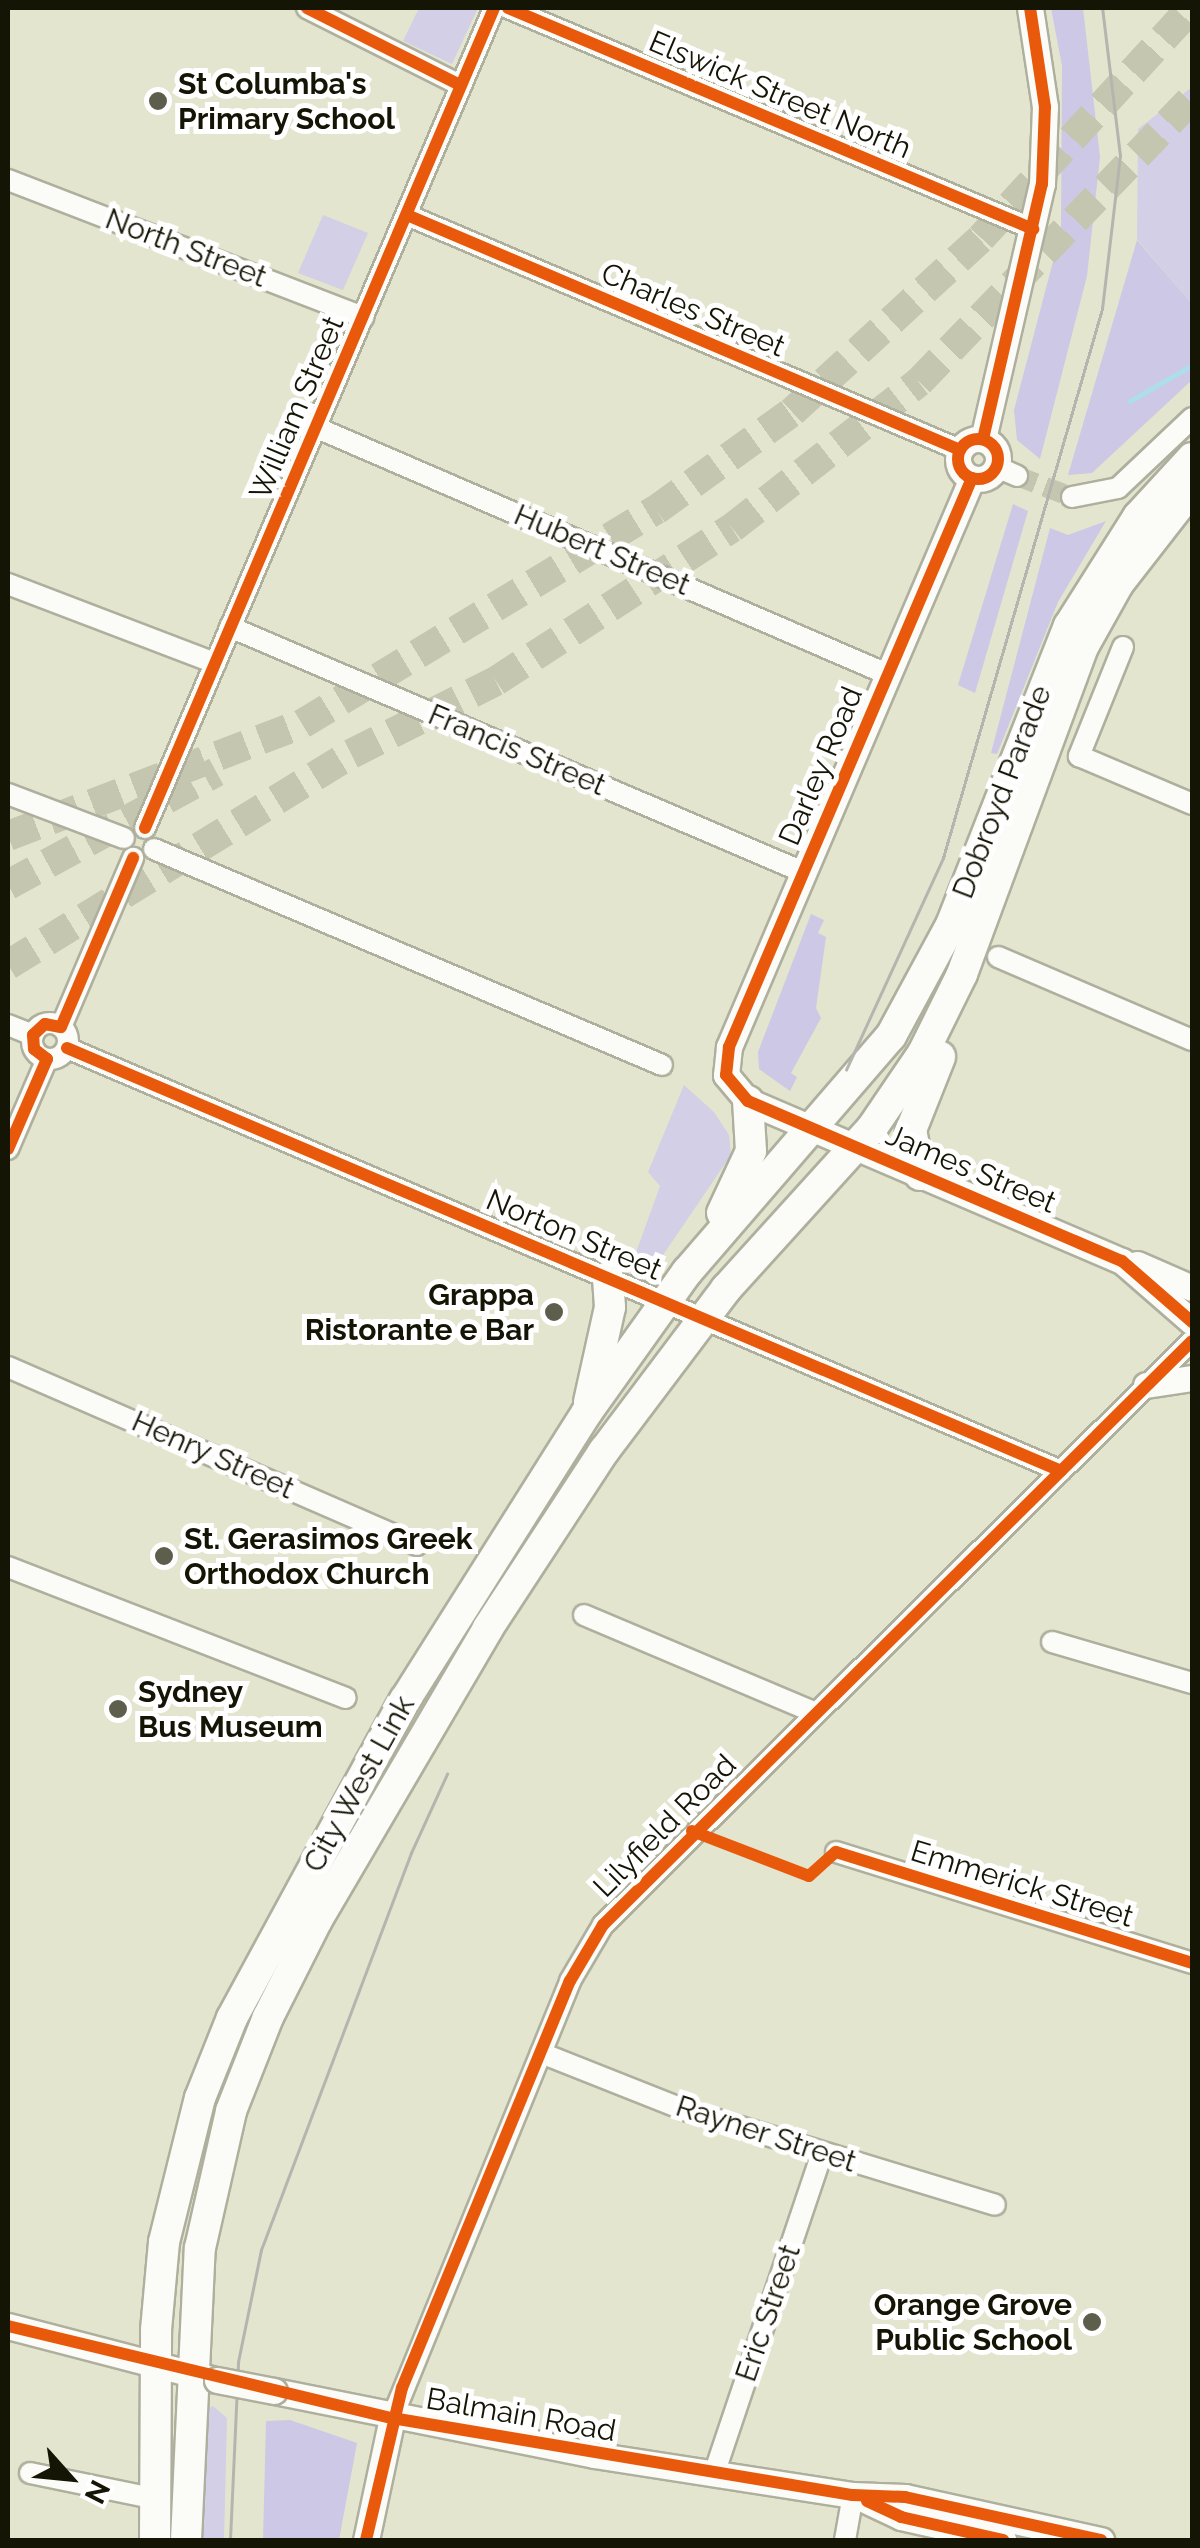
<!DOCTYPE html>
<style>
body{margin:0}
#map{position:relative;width:1200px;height:2548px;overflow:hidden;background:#e4e5ce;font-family:Raleway,sans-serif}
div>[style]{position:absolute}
.green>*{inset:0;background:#d2cfe6}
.forest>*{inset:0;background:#ccc8e5}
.stream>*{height:5px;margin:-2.5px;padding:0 2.5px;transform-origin:2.5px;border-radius:2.5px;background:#aeddec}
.minor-tunnel>*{height:20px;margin-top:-10px;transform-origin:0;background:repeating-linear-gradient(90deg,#c5c6b0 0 20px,transparent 0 30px)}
.highway-tunnel>*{height:30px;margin-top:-15px;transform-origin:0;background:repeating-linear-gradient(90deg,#c5c6b0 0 30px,transparent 0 45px)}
.roads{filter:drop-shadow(2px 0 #aeaf9d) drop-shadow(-2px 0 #aeaf9d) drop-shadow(0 2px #aeaf9d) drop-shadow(0 -2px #aeaf9d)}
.minor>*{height:20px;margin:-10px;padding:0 10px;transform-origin:10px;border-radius:10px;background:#fbfbf8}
.minor>.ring{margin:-10px;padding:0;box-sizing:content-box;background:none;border:20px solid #fbfbf8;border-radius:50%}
.major>*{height:25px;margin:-12.5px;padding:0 12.5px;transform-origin:12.5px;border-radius:12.5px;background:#fbfbf8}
.major>.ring{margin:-12.5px;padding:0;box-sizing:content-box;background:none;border:25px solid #fbfbf8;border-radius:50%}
.highway>*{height:30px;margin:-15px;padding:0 15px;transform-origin:15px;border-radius:15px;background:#fbfbf8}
.tram>*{height:2.5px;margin:-1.25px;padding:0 1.25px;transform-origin:1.25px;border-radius:1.25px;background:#b5b5b0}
.bridges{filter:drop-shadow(2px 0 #aeaf9d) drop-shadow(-2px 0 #aeaf9d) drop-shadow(0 2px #aeaf9d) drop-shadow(0 -2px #aeaf9d)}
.major-bridge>*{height:25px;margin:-12.5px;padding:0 12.5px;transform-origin:12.5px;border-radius:12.5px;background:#fbfbf8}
.cycleway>*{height:12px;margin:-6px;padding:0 6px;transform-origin:6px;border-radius:6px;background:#e8590c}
.cycleway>.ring{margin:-6px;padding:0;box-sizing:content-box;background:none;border:12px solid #e8590c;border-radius:50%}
.dots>*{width:28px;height:28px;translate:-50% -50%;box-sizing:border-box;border:5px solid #fff;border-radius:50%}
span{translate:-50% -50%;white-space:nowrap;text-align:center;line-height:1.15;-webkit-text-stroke:10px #fff;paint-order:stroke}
.poi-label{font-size:30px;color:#151506;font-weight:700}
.left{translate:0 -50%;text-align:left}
.right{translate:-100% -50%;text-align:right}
.street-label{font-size:30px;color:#151506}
.frame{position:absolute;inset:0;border:10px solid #151506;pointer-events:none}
.north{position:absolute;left:20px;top:2428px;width:100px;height:100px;-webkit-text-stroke:8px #fff;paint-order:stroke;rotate:117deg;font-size:28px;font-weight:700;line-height:40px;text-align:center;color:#151506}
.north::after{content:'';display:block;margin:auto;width:35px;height:45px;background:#151506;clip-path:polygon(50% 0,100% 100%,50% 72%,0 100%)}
</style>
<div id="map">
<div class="green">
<i style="clip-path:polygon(419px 8px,477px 10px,452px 64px,403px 41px)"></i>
<i style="clip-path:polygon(1192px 87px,1192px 304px,1137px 239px,1138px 129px)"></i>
<i style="clip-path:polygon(323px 215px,368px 233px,343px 290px,298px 273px)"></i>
<i style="clip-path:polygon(684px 1085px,714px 1112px,729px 1135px,731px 1155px,661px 1258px,634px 1258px,660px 1186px,648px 1172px)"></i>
<i style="clip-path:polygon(213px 2406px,227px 2418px,224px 2540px,200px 2540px,202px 2412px)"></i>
</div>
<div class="forest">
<i style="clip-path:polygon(1051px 8px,1083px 8px,1100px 157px,1087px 276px,1040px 459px,1017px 440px,1014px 410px,1061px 231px,1062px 66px)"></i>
<i style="clip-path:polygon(1137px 240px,1192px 304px,1192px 380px,1092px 473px,1068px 475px)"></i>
<i style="clip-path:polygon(1013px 504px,1028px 511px,975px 693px,958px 685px)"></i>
<i style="clip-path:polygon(1106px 521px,1058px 602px,997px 754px,991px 753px,1050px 528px,1068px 535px)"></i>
<i style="clip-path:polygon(811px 914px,824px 920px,818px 933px,826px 937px,816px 1008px,821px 1018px,791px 1073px,797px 1077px,790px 1091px,759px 1069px,758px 1052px)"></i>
<i style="clip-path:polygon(290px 2420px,357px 2443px,339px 2540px,263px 2540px,266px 2421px)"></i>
</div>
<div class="stream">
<i style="left:1130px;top:401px;width:72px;rotate:-30.1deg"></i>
</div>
<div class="minor-tunnel">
<i style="left:1017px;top:476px;width:59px;rotate:20.9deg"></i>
</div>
<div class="highway-tunnel">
<i style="left:8px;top:836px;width:315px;rotate:-20.9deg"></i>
<i style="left:302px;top:724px;width:414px;rotate:-31.2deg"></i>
<i style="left:656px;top:510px;width:168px;rotate:-35.8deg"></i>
<i style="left:792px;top:412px;width:257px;rotate:-42.6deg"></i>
<i style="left:981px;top:238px;width:311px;rotate:-47.6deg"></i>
<i style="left:8px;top:885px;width:237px;rotate:-28.5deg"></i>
<i style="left:8px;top:965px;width:403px;rotate:-31.6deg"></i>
<i style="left:351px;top:754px;width:162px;rotate:-26.7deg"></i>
<i style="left:496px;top:681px;width:281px;rotate:-33deg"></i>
<i style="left:732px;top:528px;width:237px;rotate:-38deg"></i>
<i style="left:919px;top:382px;width:394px;rotate:-46.1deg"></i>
</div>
<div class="roads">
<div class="minor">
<i style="left:307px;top:8px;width:171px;rotate:26.7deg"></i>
<i style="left:508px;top:8px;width:570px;rotate:22.83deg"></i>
<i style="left:8px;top:180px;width:381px;rotate:21.1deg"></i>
<i style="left:407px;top:215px;width:601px;rotate:23.02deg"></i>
<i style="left:315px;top:427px;width:623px;rotate:23.36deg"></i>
<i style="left:997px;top:467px;width:22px;rotate:24deg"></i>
<i style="left:1072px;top:497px;width:47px;rotate:-11.1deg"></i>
<i style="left:1118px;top:488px;width:102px;rotate:-43.4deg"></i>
<i style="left:8px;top:584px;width:222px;rotate:20.9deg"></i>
<i style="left:230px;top:627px;width:623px;rotate:23.15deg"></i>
<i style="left:1123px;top:647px;width:118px;rotate:112deg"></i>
<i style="left:1079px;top:756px;width:123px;rotate:23deg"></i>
<i style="left:8px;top:794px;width:124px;rotate:20.8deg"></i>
<i style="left:145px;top:828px;width:891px;rotate:-66.94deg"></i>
<i style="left:154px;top:849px;width:552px;rotate:23.04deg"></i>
<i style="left:998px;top:957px;width:211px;rotate:23.2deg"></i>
<i class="ring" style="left:32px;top:1023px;width:16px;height:16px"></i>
<i style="left:8px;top:1025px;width:27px;rotate:22deg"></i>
<i style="left:61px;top:1027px;width:184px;rotate:-66.9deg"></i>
<i style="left:67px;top:1048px;width:1080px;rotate:23.05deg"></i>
<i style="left:8px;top:1149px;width:98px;rotate:-66.6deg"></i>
<i style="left:8px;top:1367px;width:446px;rotate:23.5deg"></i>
<i style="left:8px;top:1567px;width:362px;rotate:21.2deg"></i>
<i style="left:584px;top:1615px;width:250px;rotate:22.9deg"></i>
<i style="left:1052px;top:1642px;width:146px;rotate:16.3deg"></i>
<i style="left:836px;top:1852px;width:373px;rotate:17.3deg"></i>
<i style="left:541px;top:2053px;width:155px;rotate:21.6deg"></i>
<i style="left:685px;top:2110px;width:324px;rotate:17deg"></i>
<i style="left:392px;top:2418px;width:472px;rotate:-67.8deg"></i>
<i style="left:570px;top:1981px;width:65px;rotate:-59.5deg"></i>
<i style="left:603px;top:1925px;width:829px;rotate:-44.76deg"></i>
<i style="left:30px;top:2473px;width:130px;rotate:11.6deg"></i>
<i style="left:714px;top:2474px;width:339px;rotate:-71.4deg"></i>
<i style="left:845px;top:2540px;width:46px;rotate:-79.9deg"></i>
</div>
<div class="major">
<i class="ring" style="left:958px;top:439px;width:15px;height:15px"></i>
<i style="left:983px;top:439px;width:262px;rotate:-77deg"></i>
<i style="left:1042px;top:184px;width:77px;rotate:-87.8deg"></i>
<i style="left:1045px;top:107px;width:100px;rotate:-98.6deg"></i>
<i style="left:972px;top:478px;width:619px;rotate:113.13deg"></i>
<i style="left:729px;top:1047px;width:28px;rotate:96deg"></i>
<i style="left:726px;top:1075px;width:34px;rotate:50deg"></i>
<i style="left:748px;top:1101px;width:407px;rotate:23.2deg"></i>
<i style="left:1122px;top:1261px;width:93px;rotate:41.1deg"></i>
<i style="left:1137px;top:1264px;width:60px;rotate:23.6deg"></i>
<i style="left:1146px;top:1385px;width:47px;rotate:-8.7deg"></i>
<i style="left:8px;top:2326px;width:211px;rotate:14.6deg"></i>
<i style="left:274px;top:2391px;width:326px;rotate:11.3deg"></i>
<i style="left:594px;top:2455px;width:262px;rotate:8.8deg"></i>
<i style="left:853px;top:2495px;width:52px;rotate:2.2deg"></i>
<i style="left:905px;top:2497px;width:201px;rotate:12.4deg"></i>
<i style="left:867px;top:2501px;width:38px;rotate:25deg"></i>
<i style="left:901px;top:2517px;width:105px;rotate:12.7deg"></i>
<i style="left:366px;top:2540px;width:125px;rotate:-78deg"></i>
</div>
<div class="highway">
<i style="left:920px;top:1175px;width:46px;rotate:-101.3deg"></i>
<i style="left:911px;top:1130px;width:79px;rotate:-68.3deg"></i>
<i style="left:722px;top:1213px;width:68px;rotate:-64.9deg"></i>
<i style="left:751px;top:1151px;width:50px;rotate:-93.4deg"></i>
<i style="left:589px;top:1402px;width:97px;rotate:-77.5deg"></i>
<i style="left:610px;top:1307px;width:30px;rotate:-94deg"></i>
<i style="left:155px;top:2540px;width:210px;rotate:-89.7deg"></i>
<i style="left:156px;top:2330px;width:88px;rotate:-84.8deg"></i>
<i style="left:164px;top:2242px;width:148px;rotate:-76deg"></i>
<i style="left:200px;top:2098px;width:86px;rotate:-68.2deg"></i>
<i style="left:232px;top:2018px;width:362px;rotate:-61.5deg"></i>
<i style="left:405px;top:1700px;width:341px;rotate:-57.7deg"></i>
<i style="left:587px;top:1412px;width:172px;rotate:-54.5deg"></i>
<i style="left:687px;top:1272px;width:312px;rotate:-49.2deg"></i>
<i style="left:891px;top:1036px;width:126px;rotate:-61.6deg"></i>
<i style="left:951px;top:925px;width:321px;rotate:-68.5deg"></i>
<i style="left:1069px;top:626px;width:129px;rotate:-57.7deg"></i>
<i style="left:1138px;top:517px;width:80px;rotate:-47.5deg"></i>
<i style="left:186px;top:2540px;width:292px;rotate:-87.3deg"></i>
<i style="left:200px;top:2248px;width:140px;rotate:-77.2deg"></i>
<i style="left:231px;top:2111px;width:101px;rotate:-68.5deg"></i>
<i style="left:268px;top:2017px;width:109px;rotate:-63.2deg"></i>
<i style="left:317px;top:1920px;width:338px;rotate:-59.6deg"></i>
<i style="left:488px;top:1628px;width:212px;rotate:-56.8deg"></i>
<i style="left:604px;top:1451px;width:203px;rotate:-53deg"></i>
<i style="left:726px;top:1289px;width:217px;rotate:-47.8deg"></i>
<i style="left:872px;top:1128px;width:91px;rotate:-55.8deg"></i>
<i style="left:923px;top:1053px;width:88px;rotate:-63.7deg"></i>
<i style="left:962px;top:974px;width:349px;rotate:-69.7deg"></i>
<i style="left:1083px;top:647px;width:72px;rotate:-60.9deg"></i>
<i style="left:1118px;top:584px;width:120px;rotate:-52.1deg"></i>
</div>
</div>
<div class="tram">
<i style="left:846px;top:1070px;width:233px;rotate:-65.4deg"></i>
<i style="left:943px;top:858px;width:572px;rotate:-73.85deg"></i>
<i style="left:1102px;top:309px;width:154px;rotate:-83.3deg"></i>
<i style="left:1120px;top:156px;width:149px;rotate:-96.9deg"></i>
<i style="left:230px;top:2540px;width:178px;rotate:-87.4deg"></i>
<i style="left:238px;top:2362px;width:114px;rotate:-78.4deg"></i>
<i style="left:261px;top:2250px;width:424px;rotate:-69.3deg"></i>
<i style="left:411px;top:1853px;width:87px;rotate:-65.5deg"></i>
</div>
<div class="bridges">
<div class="major-bridge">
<i style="left:217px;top:2380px;width:58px;rotate:10.9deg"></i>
</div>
</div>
<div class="cycleway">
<i style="left:307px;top:8px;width:171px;rotate:26.7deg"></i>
<i style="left:508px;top:8px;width:570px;rotate:22.83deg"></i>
<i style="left:407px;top:215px;width:601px;rotate:23.02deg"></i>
<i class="ring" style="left:958px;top:439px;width:28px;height:28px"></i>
<i style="left:983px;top:439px;width:262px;rotate:-77deg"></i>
<i style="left:1042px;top:184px;width:77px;rotate:-87.8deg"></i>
<i style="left:1045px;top:107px;width:100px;rotate:-98.6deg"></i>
<i style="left:972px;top:478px;width:619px;rotate:113.13deg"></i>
<i style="left:729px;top:1047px;width:28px;rotate:96deg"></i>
<i style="left:726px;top:1075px;width:34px;rotate:50deg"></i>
<i style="left:748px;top:1101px;width:407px;rotate:23.2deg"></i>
<i style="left:1122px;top:1261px;width:93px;rotate:41.1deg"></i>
<i style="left:145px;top:828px;width:891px;rotate:-66.94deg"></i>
<i style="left:67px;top:1048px;width:1080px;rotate:23.05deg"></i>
<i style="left:8px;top:1149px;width:98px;rotate:-66.6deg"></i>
<i style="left:47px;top:1059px;width:16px;rotate:-142deg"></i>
<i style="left:34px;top:1049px;width:14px;rotate:-94deg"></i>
<i style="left:33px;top:1035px;width:16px;rotate:-43deg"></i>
<i style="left:45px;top:1024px;width:16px;rotate:11deg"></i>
<i style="left:61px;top:1027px;width:184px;rotate:-66.9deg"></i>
<i style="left:692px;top:1831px;width:125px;rotate:21deg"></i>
<i style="left:809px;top:1876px;width:36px;rotate:-42deg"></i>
<i style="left:836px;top:1852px;width:373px;rotate:17.3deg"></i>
<i style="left:8px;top:2326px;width:395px;rotate:13.5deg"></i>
<i style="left:392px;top:2418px;width:467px;rotate:9.5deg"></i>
<i style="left:853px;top:2495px;width:52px;rotate:2.2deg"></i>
<i style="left:905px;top:2497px;width:201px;rotate:12.4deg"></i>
<i style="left:867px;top:2501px;width:38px;rotate:25deg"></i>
<i style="left:901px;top:2517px;width:105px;rotate:12.7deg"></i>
<i style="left:366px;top:2540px;width:156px;rotate:-76.7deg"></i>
<i style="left:402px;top:2388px;width:440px;rotate:-67.6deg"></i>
<i style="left:570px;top:1981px;width:65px;rotate:-59.5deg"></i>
<i style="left:603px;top:1925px;width:829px;rotate:-44.76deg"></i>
</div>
<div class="dots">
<i style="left:158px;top:101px;background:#5d5e4c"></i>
<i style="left:554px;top:1312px;background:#5d5e4c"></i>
<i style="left:164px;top:1556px;background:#5d5e4c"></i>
<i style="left:118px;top:1709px;background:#5d5e4c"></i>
<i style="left:1092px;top:2322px;background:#5d5e4c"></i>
</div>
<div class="poi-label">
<span class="left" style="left:178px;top:101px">St Columba's<br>Primary School</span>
<span class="right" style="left:534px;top:1312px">Grappa<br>Ristorante e Bar</span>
<span class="left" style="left:184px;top:1556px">St. Gerasimos Greek<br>Orthodox Church</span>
<span class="left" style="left:138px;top:1709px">Sydney<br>Bus Museum</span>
<span class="right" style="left:1072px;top:2322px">Orange Grove<br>Public School</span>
</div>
<div class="street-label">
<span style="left:780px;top:95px;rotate:23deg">Elswick Street North</span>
<span style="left:186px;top:248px;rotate:21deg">North Street</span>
<span style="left:693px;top:310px;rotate:23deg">Charles Street</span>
<span style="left:297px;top:408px;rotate:-67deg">William Street</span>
<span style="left:602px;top:550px;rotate:23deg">Hubert Street</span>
<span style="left:517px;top:750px;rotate:23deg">Francis Street</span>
<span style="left:821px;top:766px;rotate:-67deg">Darley Road</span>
<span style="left:1002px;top:792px;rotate:-69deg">Dobroyd Parade</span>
<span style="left:971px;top:1169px;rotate:23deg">James Street</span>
<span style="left:574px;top:1235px;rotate:23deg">Norton Street</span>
<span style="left:213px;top:1455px;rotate:24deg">Henry Street</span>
<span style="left:359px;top:1784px;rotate:-61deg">City West Link</span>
<span style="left:665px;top:1826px;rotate:-45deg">Lilyfield Road</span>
<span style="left:1022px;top:1884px;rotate:17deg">Emmerick Street</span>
<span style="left:766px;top:2134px;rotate:18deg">Rayner Street</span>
<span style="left:768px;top:2313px;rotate:-71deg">Eric Street</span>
<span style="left:521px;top:2415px;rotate:10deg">Balmain Road</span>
</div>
<div class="frame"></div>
<div class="north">N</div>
</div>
